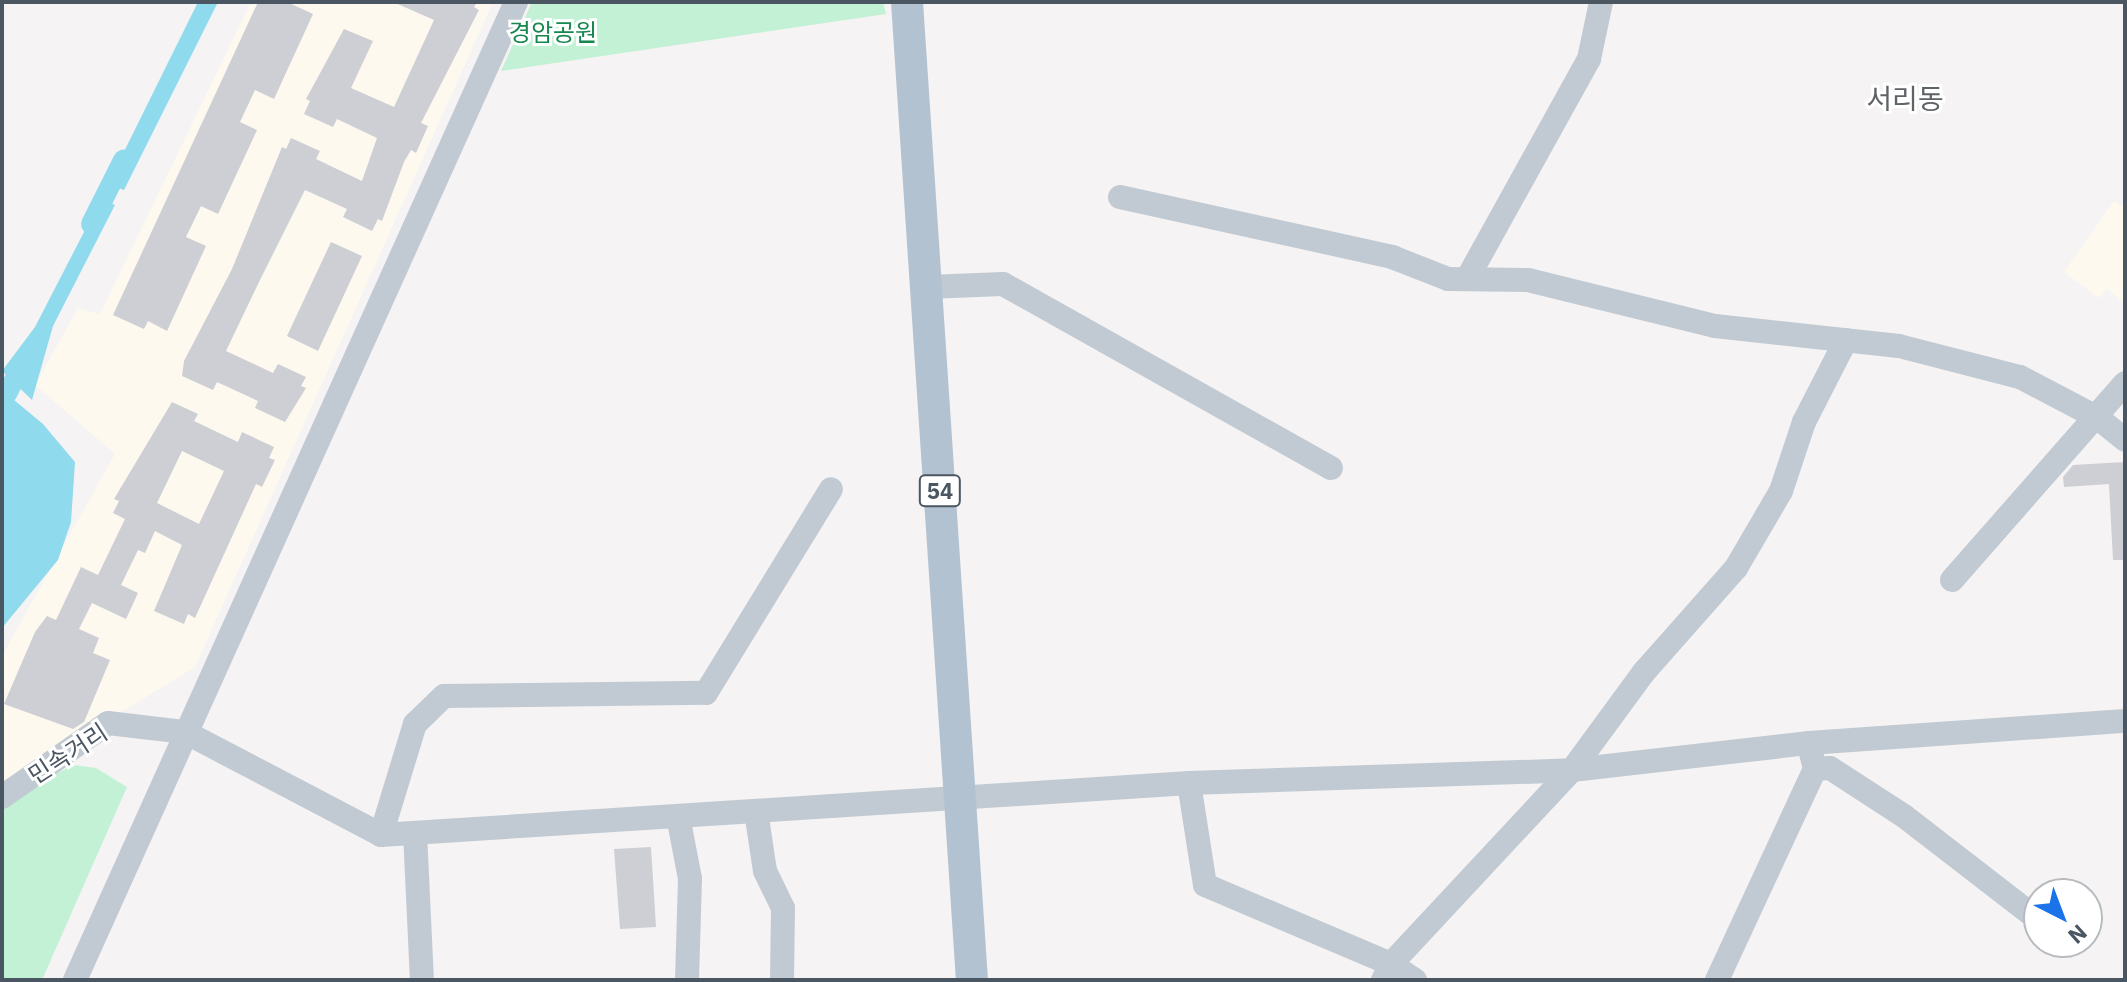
<!DOCTYPE html>
<meta charset="utf-8">
<style>
body{margin:0}
#map{position:relative;width:2127px;height:982px;overflow:hidden;background:#f5f3f3;font-family:"IBM Plex Sans","Noto Sans KR",sans-serif}
div>[style]{position:absolute}
.commercial>*{inset:0;background:#fdf9ef}
.green>*{inset:0;background:#c3f1d5}
.water>*{inset:0;background:#90daee}
.canal>*{height:20px;margin:-10px;padding:0 10px;transform-origin:10px;border-radius:10px;background:#90daee}
.building>*{inset:0;background:#cdcfd5}
.minor>*{height:24px;margin:-12px;padding:0 12px;transform-origin:12px;border-radius:12px;background:#c1cad2}
.major>*{height:32px;margin:-16px;padding:0 16px;transform-origin:16px;border-radius:16px;background:#b3c2d1}
span{translate:-50% -50%;white-space:nowrap;text-align:center;line-height:1.15;-webkit-text-stroke:6px #fff;paint-order:stroke}
.shield-label span{padding:2px 6px;background:#fff;border:2px solid;border-radius:6px;-webkit-text-stroke-width:0}
.shield-label{font-size:22px;color:#4a5661;font-weight:700}
.park-label{font-size:24px;color:#17864f}
.street-label{font-size:24px;color:#4a5661}
.quarter-label{font-size:28px;color:#5f6368}
.frame{position:absolute;inset:0;border:4px solid #4a5661;pointer-events:none}
.north{position:absolute;left:2023px;top:878px;width:80px;height:80px;box-sizing:border-box;background:#fff;border:2px solid #b7bbc0;border-radius:50%;rotate:138deg;font-size:22px;font-weight:700;line-height:32px;text-align:center;color:#4a5661}
.north::after{content:'';display:block;margin:auto;width:28px;height:36px;background:#1a73e8;clip-path:polygon(50% 0,100% 100%,50% 72%,0 100%)}
</style>
<div id="map">
<div class="commercial">
<i style="clip-path:polygon(251px 2px,493px 2px,195px 667px,2px 785px,2px 656px,115px 454px,35px 385px,78px 308px,100px 314px)"></i>
<i style="clip-path:polygon(2114px 201px,2121px 206px,2125px 202px,2125px 304px,2107px 289px,2099px 298px,2064px 272px)"></i>
</div>
<div class="green">
<i style="clip-path:polygon(532px 2px,883px 2px,886px 14px,501px 71px)"></i>
<i style="clip-path:polygon(74px 765px,96px 768px,127px 787px,42px 980px,2px 980px,2px 810px,38px 782px)"></i>
</div>
<div class="water">
<i style="clip-path:polygon(198px 2px,218px 2px,124px 190px,108px 184px)"></i>
<i style="clip-path:polygon(101px 199px,115px 205px,53px 326px,32px 400px,2px 371px,35px 327px)"></i>
<i style="clip-path:polygon(2px 390px,43px 424px,75px 462px,71px 522px,58px 560px,2px 628px)"></i>
</div>
<div class="canal">
<i style="left:91px;top:224px;width:72px;rotate:-63.4deg"></i>
<i style="left:7px;top:394px;width:38px;rotate:-63deg"></i>
</div>
<div class="building">
<i style="clip-path:polygon(258px 2px,287px 2px,313px 14px,274px 99px,255px 90px,240px 122px,257px 130px,218px 214px,201px 206px,186px 237px,206px 246px,167px 331px,148px 321px,144px 329px,113px 315px)"></i>
<i style="clip-path:polygon(393px 2px,477px 2px,474px 7px,479px 10px,421px 123px,428px 126px,416px 153px,411px 150px,404px 162px,382px 221px,378px 219px,372px 231px,343px 217px,347px 209px,305px 190px,259px 282px,226px 351px,273px 373px,278px 364px,306px 377px,301px 386px,306px 388px,285px 422px,255px 408px,258px 401px,217px 382px,213px 390px,182px 376px,184px 361px,232px 269px,282px 147px,286px 149px,291px 138px,320px 151px,316px 159px,362px 181px,377px 138px,337px 119px,333px 127px,304px 114px,310px 101px,306px 99px,344px 29px,373px 41px,351px 88px,394px 107px,434px 20px)"></i>
<i style="clip-path:polygon(331px 242px,362px 256px,318px 351px,287px 336px)"></i>
<i style="clip-path:polygon(evenodd,172px 402px,198px 414px,194px 421px,238px 442px,242px 432px,274px 447px,269px 458px,275px 460px,262px 487px,256px 484px,195px 618px,188px 614px,184px 624px,154px 611px,182px 545px,155px 531px,145px 553px,138px 550px,121px 585px,138px 593px,126px 619px,92px 603px,79px 629px,99px 638px,93px 653px,110px 660px,84px 722px,73px 729px,4px 704px,35px 632px,47px 616px,56px 620px,81px 567px,98px 575px,125px 519px,113px 513px,119px 501px,114px 499px,172px 402px,182px 451px,224px 471px,199px 524px,157px 503px,182px 451px)"></i>
<i style="clip-path:polygon(2125px 462px,2125px 560px,2113px 560px,2109px 484px,2064px 487px,2063px 477px,2073px 465px)"></i>
<i style="clip-path:polygon(651px 847px,656px 927px,620px 929px,614px 849px)"></i>
</div>
<div class="minor">
<i style="left:1120px;top:197px;width:279px;rotate:12.4deg"></i>
<i style="left:1392px;top:257px;width:60px;rotate:21.4deg"></i>
<i style="left:1448px;top:279px;width:80px;rotate:0.7deg"></i>
<i style="left:1528px;top:280px;width:193px;rotate:13.8deg"></i>
<i style="left:1715px;top:326px;width:185px;rotate:6.2deg"></i>
<i style="left:1899px;top:346px;width:125px;rotate:14.4deg"></i>
<i style="left:2020px;top:377px;width:88px;rotate:27.7deg"></i>
<i style="left:2098px;top:418px;width:35px;rotate:39deg"></i>
<i style="left:1467px;top:279px;width:252px;rotate:-61deg"></i>
<i style="left:1589px;top:59px;width:58px;rotate:-78.1deg"></i>
<i style="left:927px;top:287px;width:76px;rotate:-2.3deg"></i>
<i style="left:1003px;top:284px;width:376px;rotate:29.3deg"></i>
<i style="left:1952px;top:580px;width:262px;rotate:-48.7deg"></i>
<i style="left:1815px;top:769px;width:15px;rotate:-4deg"></i>
<i style="left:1830px;top:768px;width:88px;rotate:33deg"></i>
<i style="left:1904px;top:816px;width:160px;rotate:37.7deg"></i>
<i style="left:1189px;top:783px;width:103px;rotate:81.1deg"></i>
<i style="left:1205px;top:885px;width:202px;rotate:23deg"></i>
<i style="left:1391px;top:964px;width:29px;rotate:34deg"></i>
<i style="left:2px;top:797px;width:129px;rotate:-34.9deg"></i>
<i style="left:108px;top:723px;width:78px;rotate:6.7deg"></i>
<i style="left:185px;top:732px;width:221px;rotate:27.7deg"></i>
<i style="left:381px;top:835px;width:810px;rotate:-3.68deg"></i>
<i style="left:1189px;top:783px;width:383px;rotate:-1.9deg"></i>
<i style="left:1572px;top:770px;width:239px;rotate:-6.5deg"></i>
<i style="left:1809px;top:743px;width:317px;rotate:-4deg"></i>
<i style="left:756px;top:811px;width:61px;rotate:81.5deg"></i>
<i style="left:765px;top:871px;width:41px;rotate:64.1deg"></i>
<i style="left:783px;top:908px;width:72px;rotate:90.8deg"></i>
<i style="left:678px;top:816px;width:64px;rotate:79.2deg"></i>
<i style="left:690px;top:879px;width:101px;rotate:91.7deg"></i>
<i style="left:415px;top:833px;width:147px;rotate:87.3deg"></i>
<i style="left:381px;top:835px;width:116px;rotate:-73deg"></i>
<i style="left:415px;top:724px;width:40px;rotate:-44deg"></i>
<i style="left:444px;top:696px;width:262px;rotate:-0.7deg"></i>
<i style="left:706px;top:693px;width:239px;rotate:-58.5deg"></i>
<i style="left:75px;top:980px;width:1073px;rotate:-65.73deg"></i>
<i style="left:1383px;top:980px;width:18px;rotate:-63deg"></i>
<i style="left:1391px;top:964px;width:265px;rotate:-47deg"></i>
<i style="left:1572px;top:770px;width:122px;rotate:-53.7deg"></i>
<i style="left:1644px;top:672px;width:139px;rotate:-48.5deg"></i>
<i style="left:1736px;top:568px;width:89px;rotate:-59.7deg"></i>
<i style="left:1781px;top:491px;width:73px;rotate:-71.6deg"></i>
<i style="left:1804px;top:422px;width:92px;rotate:-62.9deg"></i>
<i style="left:1717px;top:980px;width:233px;rotate:-65.1deg"></i>
<i style="left:1815px;top:769px;width:16px;rotate:-104deg"></i>
</div>
<div class="major">
<i style="left:907px;top:2px;width:980px;rotate:86.2deg"></i>
</div>
<div class="shield-label">
<span style="left:940px;top:491px">54</span>
</div>
<div class="park-label">
<span style="left:553px;top:33px">경암공원</span>
</div>
<div class="street-label">
<span style="left:68px;top:754px;rotate:-33deg">민속거리</span>
</div>
<div class="quarter-label">
<span style="left:1905px;top:99px">서리동</span>
</div>
<div class="frame"></div>
<div class="north">N</div>
</div>
